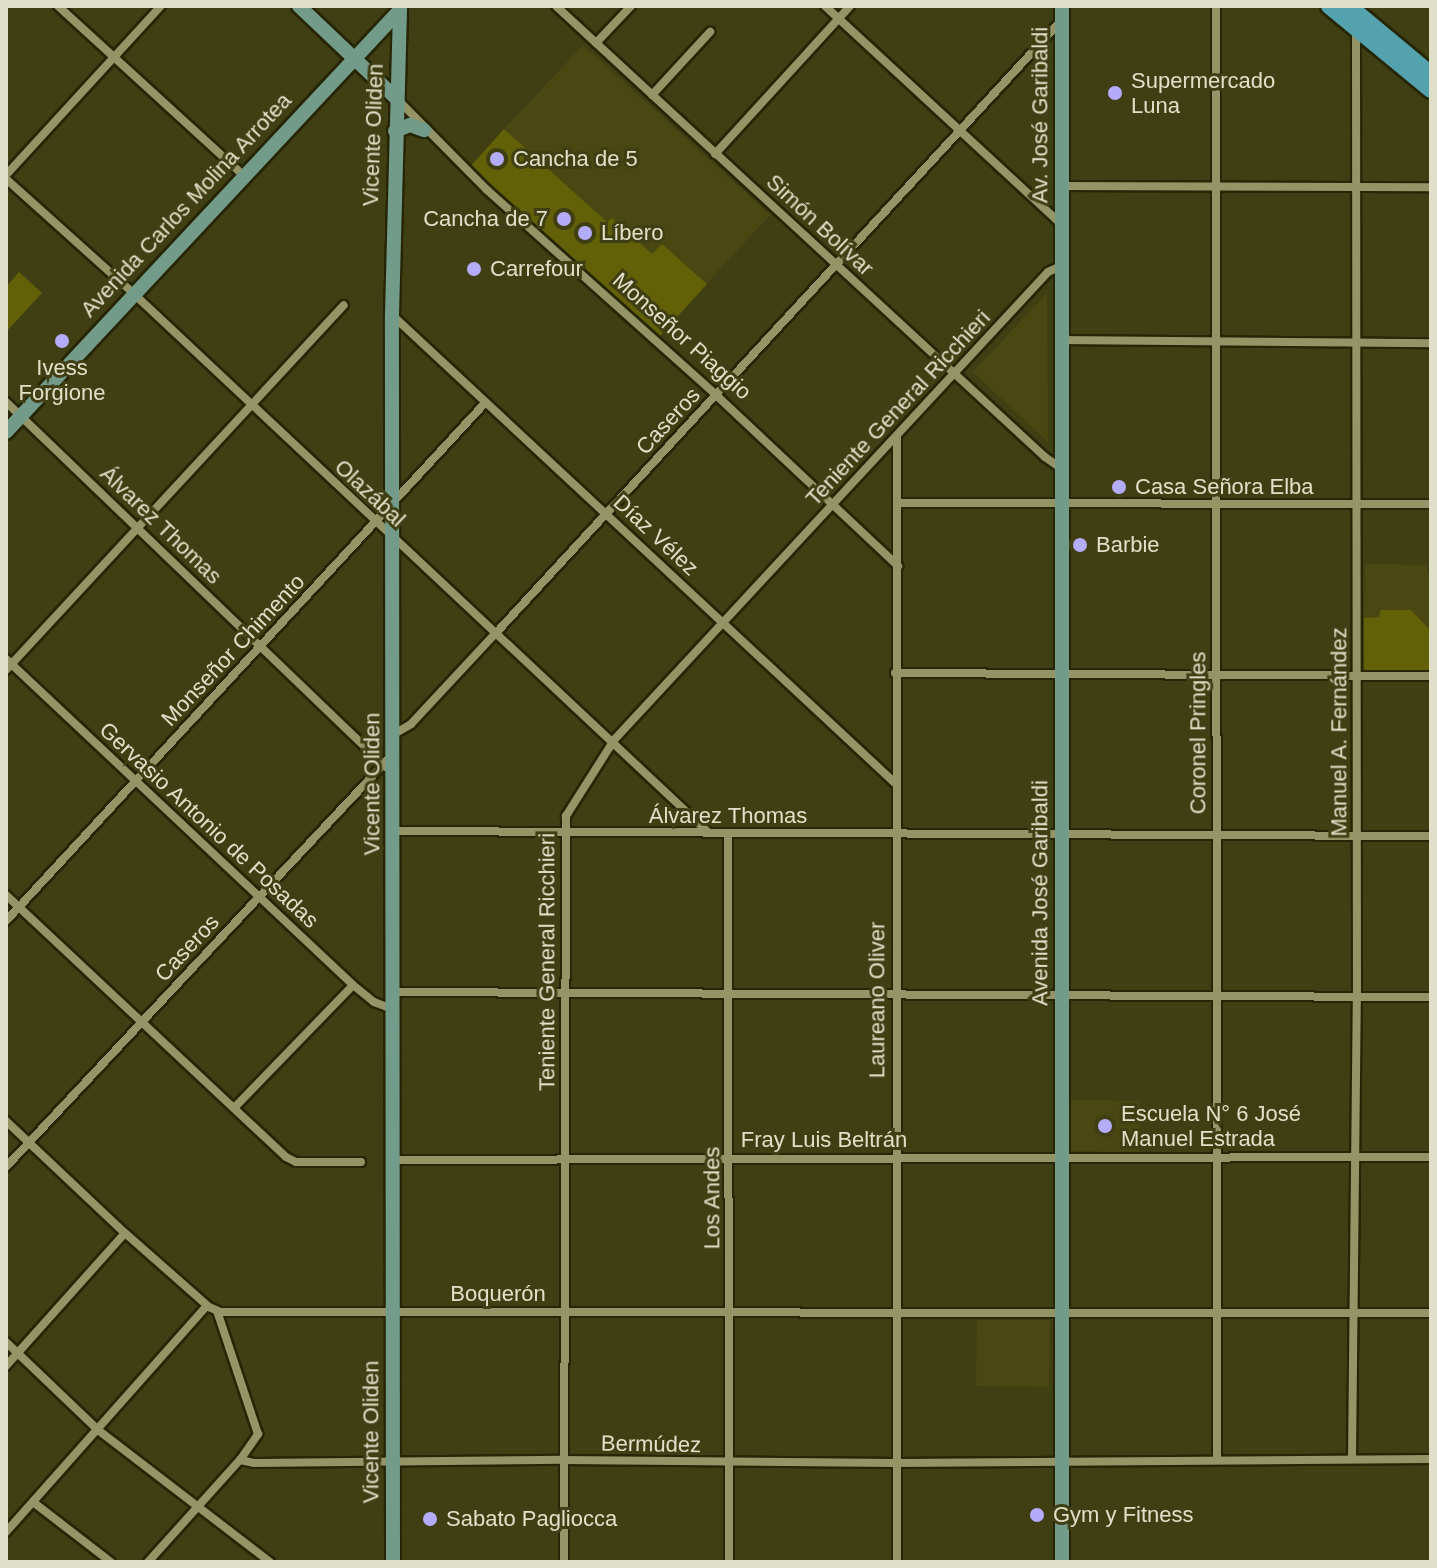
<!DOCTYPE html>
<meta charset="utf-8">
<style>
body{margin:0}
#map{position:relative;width:1437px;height:1568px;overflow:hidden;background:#403f14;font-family:Arial,sans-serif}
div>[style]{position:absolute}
.built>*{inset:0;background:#494813}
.green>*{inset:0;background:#636108}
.roads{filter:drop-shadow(2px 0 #262505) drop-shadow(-2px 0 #262505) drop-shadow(0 2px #262505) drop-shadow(0 -2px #262505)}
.street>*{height:8px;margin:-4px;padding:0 4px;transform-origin:4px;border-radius:4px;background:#949467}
.secondary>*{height:14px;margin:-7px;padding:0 7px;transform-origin:7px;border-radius:7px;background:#739b8a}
.primary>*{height:16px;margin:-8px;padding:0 8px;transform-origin:8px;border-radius:8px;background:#53a2ad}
.dots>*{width:22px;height:22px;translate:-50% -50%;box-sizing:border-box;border:4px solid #403f14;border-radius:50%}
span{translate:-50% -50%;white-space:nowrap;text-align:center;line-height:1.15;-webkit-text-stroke:6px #403f14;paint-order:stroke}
.poi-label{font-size:22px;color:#e0e0c9}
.left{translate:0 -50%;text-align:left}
.right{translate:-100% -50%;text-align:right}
.street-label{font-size:22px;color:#e0e0c9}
.frame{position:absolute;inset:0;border:8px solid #e0e0c9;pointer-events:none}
</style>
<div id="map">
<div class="built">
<i style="clip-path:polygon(583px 45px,770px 215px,707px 283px,662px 244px,652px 255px,612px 218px,607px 222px,504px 129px)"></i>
<i style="clip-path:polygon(1047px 293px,1048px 442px,973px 372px)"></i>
<i style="clip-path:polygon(1365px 564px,1427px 565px,1427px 574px,1431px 574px,1431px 631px,1411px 610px,1379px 610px,1379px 617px,1364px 618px)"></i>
<i style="clip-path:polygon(1071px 1100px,1140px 1101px,1139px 1152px,1070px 1151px)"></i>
<i style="clip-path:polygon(977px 1320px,1050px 1320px,1049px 1387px,976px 1386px)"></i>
</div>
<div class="green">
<i style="clip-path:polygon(504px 129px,607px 222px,612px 218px,652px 254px,662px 244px,707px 284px,659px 337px,470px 167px)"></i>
<i style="clip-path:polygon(19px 272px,42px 293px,6px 332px,6px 287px)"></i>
<i style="clip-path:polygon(1380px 610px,1411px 610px,1431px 631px,1431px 673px,1368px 672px,1364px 669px,1364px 618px,1379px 617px)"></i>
</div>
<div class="roads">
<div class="street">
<i style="left:58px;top:6px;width:251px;rotate:42.4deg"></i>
<i style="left:556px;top:6px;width:665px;rotate:42.69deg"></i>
<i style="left:1045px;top:457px;width:19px;rotate:35deg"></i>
<i style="left:825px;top:6px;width:321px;rotate:42.7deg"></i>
<i style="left:1216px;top:6px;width:1454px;rotate:89.96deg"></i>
<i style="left:596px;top:43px;width:51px;rotate:-46.6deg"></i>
<i style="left:652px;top:95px;width:86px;rotate:-47.4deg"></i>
<i style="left:399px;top:101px;width:125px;rotate:45.3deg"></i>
<i style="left:487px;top:190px;width:307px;rotate:41.8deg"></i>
<i style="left:716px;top:395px;width:250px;rotate:43.2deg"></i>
<i style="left:715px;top:154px;width:200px;rotate:-47.6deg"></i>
<i style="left:6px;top:175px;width:229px;rotate:-47.5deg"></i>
<i style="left:6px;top:179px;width:172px;rotate:41.9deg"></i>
<i style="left:134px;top:294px;width:788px;rotate:43.15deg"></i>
<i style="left:1062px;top:186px;width:369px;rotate:0.2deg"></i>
<i style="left:392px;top:315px;width:687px;rotate:42.94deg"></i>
<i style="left:1061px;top:340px;width:370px;rotate:0.5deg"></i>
<i style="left:6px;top:402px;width:527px;rotate:43.85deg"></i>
<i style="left:897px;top:438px;width:1124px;rotate:90deg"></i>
<i style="left:897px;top:503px;width:534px;rotate:0.11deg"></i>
<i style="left:6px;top:659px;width:476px;rotate:43.2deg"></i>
<i style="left:353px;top:985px;width:27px;rotate:39deg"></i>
<i style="left:374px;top:1002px;width:19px;rotate:21deg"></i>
<i style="left:6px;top:670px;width:497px;rotate:-47.2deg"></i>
<i style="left:895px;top:673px;width:536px;rotate:0.32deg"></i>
<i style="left:394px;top:734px;width:20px;rotate:-30deg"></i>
<i style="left:411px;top:724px;width:125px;rotate:-47deg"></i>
<i style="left:496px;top:633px;width:833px;rotate:-47.29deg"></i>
<i style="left:394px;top:831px;width:1037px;rotate:0.28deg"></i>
<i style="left:728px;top:834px;width:728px;rotate:89.92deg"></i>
<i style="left:6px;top:895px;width:383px;rotate:43.1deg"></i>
<i style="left:286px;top:1157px;width:11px;rotate:27deg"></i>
<i style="left:296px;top:1162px;width:65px"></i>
<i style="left:6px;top:921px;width:706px;rotate:-47.24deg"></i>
<i style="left:393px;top:992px;width:1038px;rotate:0.28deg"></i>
<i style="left:234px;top:1108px;width:171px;rotate:-45.9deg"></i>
<i style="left:6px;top:1121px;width:163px;rotate:43.3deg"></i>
<i style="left:125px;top:1233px;width:112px;rotate:41.4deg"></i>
<i style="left:209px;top:1307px;width:12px;rotate:24deg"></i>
<i style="left:220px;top:1312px;width:1211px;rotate:0.05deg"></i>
<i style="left:392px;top:1160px;width:1039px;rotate:-0.17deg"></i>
<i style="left:6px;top:1167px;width:566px;rotate:-46.86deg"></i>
<i style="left:6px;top:1342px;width:127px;rotate:43.7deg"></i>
<i style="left:98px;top:1430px;width:217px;rotate:37.5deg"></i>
<i style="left:6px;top:1366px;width:178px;rotate:-48.2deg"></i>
<i style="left:1352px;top:1458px;width:461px;rotate:-89.4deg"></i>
<i style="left:1357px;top:997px;width:966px;rotate:-90.06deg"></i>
<i style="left:240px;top:1460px;width:14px;rotate:12deg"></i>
<i style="left:254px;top:1463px;width:309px;rotate:-0.6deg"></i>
<i style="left:563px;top:1460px;width:333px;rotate:0.5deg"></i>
<i style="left:896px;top:1463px;width:535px;rotate:-0.43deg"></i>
<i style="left:33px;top:1502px;width:98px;rotate:37.6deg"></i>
<i style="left:6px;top:1532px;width:302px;rotate:-48.4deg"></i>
<i style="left:148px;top:1562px;width:137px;rotate:-48deg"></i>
<i style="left:240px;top:1460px;width:32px;rotate:-55deg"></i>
<i style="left:258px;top:1434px;width:130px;rotate:-108.4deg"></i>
<i style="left:564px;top:1562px;width:746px;rotate:-89.85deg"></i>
<i style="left:566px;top:816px;width:90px;rotate:-57.7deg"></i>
<i style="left:614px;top:740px;width:638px;rotate:-47.16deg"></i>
<i style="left:1048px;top:272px;width:14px;rotate:-25deg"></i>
</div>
<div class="secondary">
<i style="left:299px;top:6px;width:134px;rotate:43.5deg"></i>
<i style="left:395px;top:131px;width:16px;rotate:-22deg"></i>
<i style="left:410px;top:125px;width:15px;rotate:20deg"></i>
<i style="left:6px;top:432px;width:577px;rotate:-46.97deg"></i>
<i style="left:393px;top:1562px;width:1247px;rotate:-90.05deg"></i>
<i style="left:392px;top:315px;width:309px;rotate:-88.5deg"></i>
<i style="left:1062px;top:1562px;width:1556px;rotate:-90deg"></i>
</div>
<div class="primary">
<i style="left:1329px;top:6px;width:132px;rotate:39.5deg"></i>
<i style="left:1349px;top:6px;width:107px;rotate:39.7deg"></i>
</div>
</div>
<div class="dots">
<i style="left:1115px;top:93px;background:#b4acf9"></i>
<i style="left:497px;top:159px;background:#b4acf9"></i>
<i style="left:564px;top:219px;background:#b4acf9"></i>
<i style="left:585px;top:233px;background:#b4acf9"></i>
<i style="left:474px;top:269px;background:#b4acf9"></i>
<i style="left:62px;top:341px;background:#b4acf9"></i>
<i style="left:1119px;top:487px;background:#b4acf9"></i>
<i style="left:1080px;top:545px;background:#b4acf9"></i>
<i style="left:1105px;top:1126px;background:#b4acf9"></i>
<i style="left:1037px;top:1515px;background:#b4acf9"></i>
<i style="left:430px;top:1519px;background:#b4acf9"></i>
</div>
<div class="poi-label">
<span class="left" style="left:1131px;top:93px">Supermercado<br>Luna</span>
<span class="left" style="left:513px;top:159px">Cancha de 5</span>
<span class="right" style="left:548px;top:219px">Cancha de 7</span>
<span class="left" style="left:601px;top:233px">Líbero</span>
<span class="left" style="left:490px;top:269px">Carrefour</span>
<span style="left:62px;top:380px">Ivess<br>Forgione</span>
<span class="left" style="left:1135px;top:487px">Casa Señora Elba</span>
<span class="left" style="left:1096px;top:545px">Barbie</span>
<span class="left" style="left:1121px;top:1126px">Escuela N° 6 José<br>Manuel Estrada</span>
<span class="left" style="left:1053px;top:1515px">Gym y Fitness</span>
<span class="left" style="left:446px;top:1519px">Sabato Pagliocca</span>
</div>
<div class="street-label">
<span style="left:1040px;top:115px;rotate:-90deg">Av. José Garibaldi</span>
<span style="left:373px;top:135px;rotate:-88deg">Vicente Oliden</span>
<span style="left:186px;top:205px;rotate:-47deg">Avenida Carlos Molina Arrotea</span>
<span style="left:820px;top:225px;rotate:43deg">Simón Bolívar</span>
<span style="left:682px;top:336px;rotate:42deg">Monseñor Piaggio</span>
<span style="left:898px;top:408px;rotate:-47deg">Teniente General Ricchieri</span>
<span style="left:668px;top:421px;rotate:-47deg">Caseros</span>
<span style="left:370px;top:493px;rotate:43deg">Olazábal</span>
<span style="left:161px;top:525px;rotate:44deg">Álvarez Thomas</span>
<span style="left:656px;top:535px;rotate:43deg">Díaz Vélez</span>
<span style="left:233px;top:650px;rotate:-47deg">Monseñor Chimento</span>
<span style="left:1339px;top:732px;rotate:-90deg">Manuel A. Fernández</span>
<span style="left:1198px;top:733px;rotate:-90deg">Coronel Pringles</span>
<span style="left:372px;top:784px;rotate:-90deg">Vicente Oliden</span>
<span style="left:728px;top:816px">Álvarez Thomas</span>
<span style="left:209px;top:825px;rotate:43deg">Gervasio Antonio de Posadas</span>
<span style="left:1040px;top:893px;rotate:-90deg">Avenida José Garibaldi</span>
<span style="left:187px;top:948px;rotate:-47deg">Caseros</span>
<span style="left:547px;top:962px;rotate:-90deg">Teniente General Ricchieri</span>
<span style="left:877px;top:1000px;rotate:-90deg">Laureano Oliver</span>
<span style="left:824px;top:1140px">Fray Luis Beltrán</span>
<span style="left:712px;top:1198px;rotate:-90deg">Los Andes</span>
<span style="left:498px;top:1294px">Boquerón</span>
<span style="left:371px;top:1432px;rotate:-90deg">Vicente Oliden</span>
<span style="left:651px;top:1444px;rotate:1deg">Bermúdez</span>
</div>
<div class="frame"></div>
</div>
